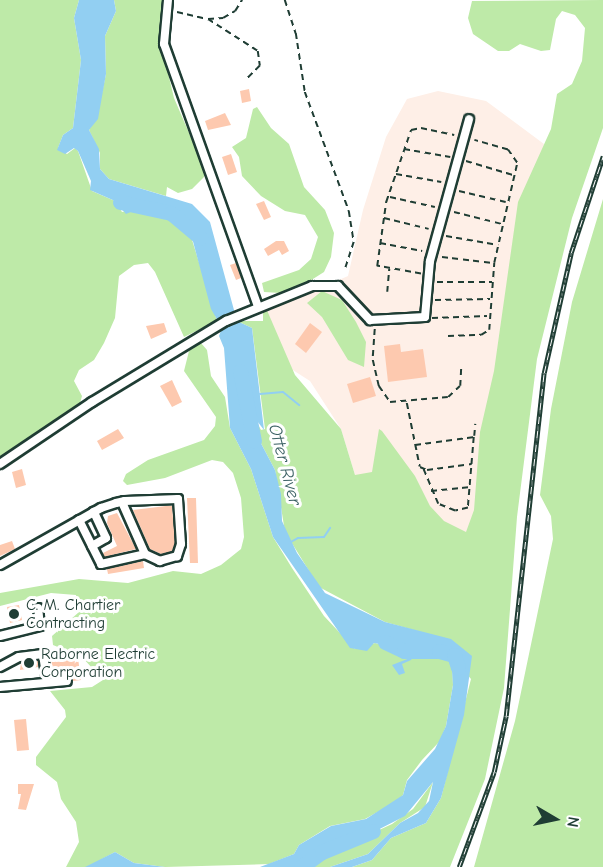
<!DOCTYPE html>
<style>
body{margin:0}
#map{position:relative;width:603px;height:867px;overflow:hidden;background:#fff;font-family:"Comic Neue",sans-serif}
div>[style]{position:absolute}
.built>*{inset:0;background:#feefe7}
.green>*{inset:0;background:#beeaa8}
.water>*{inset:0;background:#92cff2}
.stream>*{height:2px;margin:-1px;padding:0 1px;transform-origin:1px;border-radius:1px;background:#92cff2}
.river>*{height:15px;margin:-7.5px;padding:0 7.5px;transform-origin:7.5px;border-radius:7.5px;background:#92cff2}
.building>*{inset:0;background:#fdc9af}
.path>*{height:1.5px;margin-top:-0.75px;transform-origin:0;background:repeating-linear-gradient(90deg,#1f3d34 0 6px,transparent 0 10.5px)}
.roads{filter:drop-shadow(2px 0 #1f3d34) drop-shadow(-2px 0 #1f3d34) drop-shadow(0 2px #1f3d34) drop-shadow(0 -2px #1f3d34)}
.minor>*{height:8px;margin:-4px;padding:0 4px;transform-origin:4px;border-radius:4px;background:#fff}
.rail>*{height:4.5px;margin-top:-2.25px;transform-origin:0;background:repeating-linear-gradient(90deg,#fff 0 7px,#1f3d34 0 14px);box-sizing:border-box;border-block:2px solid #1f3d34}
.dots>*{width:16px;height:16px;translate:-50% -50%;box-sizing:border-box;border:3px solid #fff;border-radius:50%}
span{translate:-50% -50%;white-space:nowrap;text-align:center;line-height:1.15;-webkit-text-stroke:6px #fff;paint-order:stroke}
.poi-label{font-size:16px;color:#1f3d34}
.left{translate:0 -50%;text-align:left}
.water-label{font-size:18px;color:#3c6264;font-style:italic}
.north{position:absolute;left:525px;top:789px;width:60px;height:60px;-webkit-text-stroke:4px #fff;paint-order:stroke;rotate:99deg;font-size:16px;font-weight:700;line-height:24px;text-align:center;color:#1f3d34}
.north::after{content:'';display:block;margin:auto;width:21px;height:27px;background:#1f3d34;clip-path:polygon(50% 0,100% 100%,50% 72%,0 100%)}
</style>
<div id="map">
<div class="built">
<i style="clip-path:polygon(438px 91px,486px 101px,544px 144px,475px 531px,468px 541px,355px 475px,341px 429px,310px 381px,285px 365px,265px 312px,348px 276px,363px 210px,386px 137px,407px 99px)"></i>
</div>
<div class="green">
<i style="clip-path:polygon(0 0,79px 0,74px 18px,81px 60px,73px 128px,63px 135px,58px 148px,67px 154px,75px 148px,78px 151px,92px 191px,115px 201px,122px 212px,147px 205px,168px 211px,182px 221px,185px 217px,217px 321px,184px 337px,155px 272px,148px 263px,134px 265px,119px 276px,115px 318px,104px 343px,94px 360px,79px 370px,74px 381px,82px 396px,79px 407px,0 461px)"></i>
<i style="clip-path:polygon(114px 0,166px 0,163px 34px,168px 73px,174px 98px,205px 170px,204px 177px,192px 189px,178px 193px,167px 187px,166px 196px,109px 179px,100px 169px,100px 153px,89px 130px,97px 116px,106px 74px,105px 36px,116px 11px)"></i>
<i style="clip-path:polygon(603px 0,603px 128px,572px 218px,537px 359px,517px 517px,504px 688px,485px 779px,450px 867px,352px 867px,372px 860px,391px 838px,426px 823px,441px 798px,471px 679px,435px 636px,385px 622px,319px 587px,285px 532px,275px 470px,244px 411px,241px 390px,246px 388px,254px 417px,261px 430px,265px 429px,252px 328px,237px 321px,263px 321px,263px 307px,266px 308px,295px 375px,341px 429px,355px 475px,372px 472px,379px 429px,382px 431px,415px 476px,430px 506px,444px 521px,466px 532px,474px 510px,480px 432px,494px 371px,518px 202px,551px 129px,557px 94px,572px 84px,582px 61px,585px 28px,575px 15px,562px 11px,556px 19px,550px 50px,541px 51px,520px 44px,509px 51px,498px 51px,473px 34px,468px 18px,472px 1px)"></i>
<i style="clip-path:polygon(257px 107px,271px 128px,289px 144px,304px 187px,325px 210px,334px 233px,331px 257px,324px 272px,305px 284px,281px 293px,264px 292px,262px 283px,299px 270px,311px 259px,318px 237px,305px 215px,285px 211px,261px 196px,242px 176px,239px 157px,232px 147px,246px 138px,253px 109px)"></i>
<i style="clip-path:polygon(603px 199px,603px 867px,474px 867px,515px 721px,553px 539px,551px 516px,540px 495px,551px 409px,572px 302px)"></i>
<i style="clip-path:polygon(322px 291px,342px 300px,356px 322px,366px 342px,364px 367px,348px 360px,322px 317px,307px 303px)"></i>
<i style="clip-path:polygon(201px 343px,207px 350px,211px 376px,225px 397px,230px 428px,251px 469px,273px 537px,292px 568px,324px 616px,355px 649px,375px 643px,400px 650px,435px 646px,447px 652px,452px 663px,453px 685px,446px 726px,440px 741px,422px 760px,407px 780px,403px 795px,394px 803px,365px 819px,330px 826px,299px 845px,294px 854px,269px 864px,165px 867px,134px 863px,115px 852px,102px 859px,99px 867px,66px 867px,79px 842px,76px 822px,61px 799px,57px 782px,36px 765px,36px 757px,66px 717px,65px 710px,50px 691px,92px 687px,103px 680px,82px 657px,53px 645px,52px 636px,79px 612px,76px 595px,51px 593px,0 606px,0 593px,79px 579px,128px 583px,173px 571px,201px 574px,221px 565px,241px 549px,244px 537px,241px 498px,233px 473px,223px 462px,212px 460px,165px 478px,127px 485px,123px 481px,126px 474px,148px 460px,204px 440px,215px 426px,216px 417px,184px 371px,190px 347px)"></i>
<i style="clip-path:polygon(433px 782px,425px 807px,400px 823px,368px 854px,330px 867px,305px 867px,326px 847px,360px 839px,392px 824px,413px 809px)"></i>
</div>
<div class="water">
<i style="clip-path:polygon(79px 0,114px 0,116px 11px,105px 36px,106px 74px,98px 119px,89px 130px,99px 149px,100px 169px,109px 179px,192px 204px,210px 222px,237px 321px,252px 328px,264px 430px,254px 417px,246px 388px,241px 390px,244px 411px,275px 470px,281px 494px,282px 521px,297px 553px,325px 593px,385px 622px,451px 639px,472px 656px,464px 715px,441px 798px,426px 823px,391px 838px,372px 860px,352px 867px,330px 867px,368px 854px,400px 823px,418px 813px,429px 801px,433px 782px,405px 816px,360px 839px,326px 847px,305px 867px,260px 867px,294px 854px,299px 845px,331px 826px,366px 819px,403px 795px,407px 781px,435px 749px,446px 726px,453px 685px,451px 657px,435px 646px,417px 649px,411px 660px,402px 664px,405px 673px,399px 675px,392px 665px,410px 658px,410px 650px,374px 643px,367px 651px,350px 648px,273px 537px,251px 469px,230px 428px,224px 348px,219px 336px,222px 328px,211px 309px,187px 219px,185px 217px,184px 222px,168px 211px,147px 205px,126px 214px,115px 201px,90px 190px,91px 181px,78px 151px,74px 148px,65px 154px,57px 150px,63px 135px,73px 128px,81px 60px,74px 18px)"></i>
<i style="clip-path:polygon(115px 852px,134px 863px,165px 867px,85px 867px)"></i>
</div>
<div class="stream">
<i style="left:260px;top:394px;width:23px;rotate:-5deg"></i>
<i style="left:283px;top:392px;width:21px;rotate:39deg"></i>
<i style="left:289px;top:543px;width:10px;rotate:-29deg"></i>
<i style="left:298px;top:538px;width:26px;rotate:-2deg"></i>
<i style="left:324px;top:537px;width:11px;rotate:-56deg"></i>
</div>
<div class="river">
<i style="left:120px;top:202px;width:52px;rotate:12.2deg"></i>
<i style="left:171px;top:213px;width:38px;rotate:40deg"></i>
<i style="left:240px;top:371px;width:71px;rotate:78.7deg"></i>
<i style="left:385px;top:642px;width:21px;rotate:25deg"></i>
<i style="left:404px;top:651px;width:35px"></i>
<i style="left:439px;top:651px;width:16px;rotate:15deg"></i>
<i style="left:454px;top:655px;width:13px;rotate:72deg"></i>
<i style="left:301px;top:867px;width:26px;rotate:-36deg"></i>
<i style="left:322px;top:852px;width:55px;rotate:-22.4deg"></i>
</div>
<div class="building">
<i style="clip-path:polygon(249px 89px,251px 101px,242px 103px,240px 91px)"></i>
<i style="clip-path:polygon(225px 113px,231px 125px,208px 130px,205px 121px)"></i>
<i style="clip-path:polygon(231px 154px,237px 172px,228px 175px,222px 157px)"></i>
<i style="clip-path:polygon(264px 201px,271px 217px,264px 220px,256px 204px)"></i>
<i style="clip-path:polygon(276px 241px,284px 241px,289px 251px,282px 255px,279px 250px,268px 256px,264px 249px)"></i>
<i style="clip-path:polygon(236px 263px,241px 278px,236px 280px,230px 265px)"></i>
<i style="clip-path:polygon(164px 323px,167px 332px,151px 339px,146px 326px)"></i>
<i style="clip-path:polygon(310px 323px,322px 332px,306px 353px,295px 344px)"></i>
<i style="clip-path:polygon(400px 344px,401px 352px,423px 349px,427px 377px,388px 382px,384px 346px)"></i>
<i style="clip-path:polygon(370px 377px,376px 396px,353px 403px,347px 384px)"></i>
<i style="clip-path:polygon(172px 380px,182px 402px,172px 407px,160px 386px)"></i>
<i style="clip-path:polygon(118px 429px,124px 438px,102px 450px,97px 441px)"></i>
<i style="clip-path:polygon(22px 469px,26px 485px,16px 488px,12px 472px)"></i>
<i style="clip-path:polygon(187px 498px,196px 498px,198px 563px,190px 563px)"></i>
<i style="clip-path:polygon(166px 506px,172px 506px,175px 543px,172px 551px,161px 554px,150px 549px,133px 510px)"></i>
<i style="clip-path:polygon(117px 513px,136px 549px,104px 557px,103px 553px,117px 546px,107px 523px,108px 516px)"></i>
<i style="clip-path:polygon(12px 541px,15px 549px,0 556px,0 545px)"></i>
<i style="clip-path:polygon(143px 561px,144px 568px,108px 574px,107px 569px)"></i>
<i style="clip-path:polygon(19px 605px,22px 620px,10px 623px,7px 607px)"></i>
<i style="clip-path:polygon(69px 653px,70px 659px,78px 658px,81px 680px,73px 681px,67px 675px,53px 676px,51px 656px)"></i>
<i style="clip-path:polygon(38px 661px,38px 667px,20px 670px,21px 663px)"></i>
<i style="clip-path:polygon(26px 719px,29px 750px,17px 751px,14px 720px)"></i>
<i style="clip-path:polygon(18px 784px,34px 784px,26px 810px,18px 809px,21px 794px,18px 794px)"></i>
</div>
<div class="path">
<i style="left:285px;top:0;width:35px;rotate:72deg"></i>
<i style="left:296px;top:33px;width:60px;rotate:81.3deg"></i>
<i style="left:305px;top:92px;width:127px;rotate:69.7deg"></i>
<i style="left:349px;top:211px;width:31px;rotate:81deg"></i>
<i style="left:354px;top:242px;width:29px;rotate:108deg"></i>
<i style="left:177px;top:12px;width:32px;rotate:13deg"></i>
<i style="left:208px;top:19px;width:15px;rotate:-4deg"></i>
<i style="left:223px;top:18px;width:14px;rotate:-30deg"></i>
<i style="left:235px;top:11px;width:13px;rotate:-58deg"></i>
<i style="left:208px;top:19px;width:59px;rotate:32.6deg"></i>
<i style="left:258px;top:51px;width:15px;rotate:82deg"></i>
<i style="left:260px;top:66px;width:18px;rotate:135deg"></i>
<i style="left:404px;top:149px;width:47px;rotate:9.9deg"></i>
<i style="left:466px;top:161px;width:49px;rotate:16.6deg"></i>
<i style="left:396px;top:174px;width:46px;rotate:10.1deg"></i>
<i style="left:459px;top:191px;width:48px;rotate:13.2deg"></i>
<i style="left:390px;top:197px;width:46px;rotate:12.5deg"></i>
<i style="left:454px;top:212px;width:49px;rotate:14deg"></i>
<i style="left:384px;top:218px;width:46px;rotate:13.7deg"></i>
<i style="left:446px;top:236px;width:53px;rotate:9.8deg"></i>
<i style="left:380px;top:243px;width:43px;rotate:10.8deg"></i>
<i style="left:442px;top:257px;width:51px;rotate:6.7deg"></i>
<i style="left:421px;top:274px;width:45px;rotate:-169.7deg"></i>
<i style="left:377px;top:266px;width:65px;rotate:-82deg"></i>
<i style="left:386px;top:202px;width:76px;rotate:-70.9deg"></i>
<i style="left:411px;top:130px;width:10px;rotate:-11deg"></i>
<i style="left:421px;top:128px;width:34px;rotate:12deg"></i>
<i style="left:437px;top:282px;width:55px"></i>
<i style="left:387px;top:292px;width:23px;rotate:-85deg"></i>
<i style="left:435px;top:300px;width:55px;rotate:-1deg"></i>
<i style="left:432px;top:318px;width:55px;rotate:-2.1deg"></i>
<i style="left:375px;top:329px;width:31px;rotate:94deg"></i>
<i style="left:373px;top:360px;width:27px;rotate:77deg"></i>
<i style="left:379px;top:386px;width:19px;rotate:55deg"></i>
<i style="left:390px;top:402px;width:58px;rotate:-4.9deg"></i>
<i style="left:448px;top:397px;width:16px;rotate:-43deg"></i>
<i style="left:460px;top:386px;width:20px;rotate:-87deg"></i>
<i style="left:448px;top:336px;width:33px;rotate:-2deg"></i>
<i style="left:481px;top:335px;width:9px;rotate:-32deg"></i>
<i style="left:489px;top:330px;width:67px;rotate:-85.7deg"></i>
<i style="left:494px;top:263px;width:103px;rotate:-77deg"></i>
<i style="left:517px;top:163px;width:16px;rotate:-125deg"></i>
<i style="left:508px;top:150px;width:35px;rotate:-164deg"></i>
<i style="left:407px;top:403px;width:65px;rotate:78.5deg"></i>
<i style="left:420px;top:467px;width:8px;rotate:23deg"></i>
<i style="left:427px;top:470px;width:45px;rotate:-7.6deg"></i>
<i style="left:474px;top:436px;width:12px;rotate:-85deg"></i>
<i style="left:415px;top:445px;width:60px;rotate:-7.7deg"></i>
<i style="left:474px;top:437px;width:71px;rotate:94.8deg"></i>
<i style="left:468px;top:508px;width:13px;rotate:167deg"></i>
<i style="left:455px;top:511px;width:18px;rotate:-158deg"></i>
<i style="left:438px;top:504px;width:38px;rotate:-113deg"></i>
<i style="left:431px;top:491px;width:40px;rotate:-5.7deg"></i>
</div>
<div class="roads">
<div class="minor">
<i style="left:168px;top:0;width:44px;rotate:95.2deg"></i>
<i style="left:164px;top:44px;width:278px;rotate:70.3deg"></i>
<i style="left:0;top:464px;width:111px;rotate:-34deg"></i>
<i style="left:92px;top:402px;width:157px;rotate:-31.2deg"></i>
<i style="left:226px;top:321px;width:93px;rotate:-22.1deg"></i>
<i style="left:312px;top:286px;width:26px"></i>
<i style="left:338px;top:286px;width:47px;rotate:46.7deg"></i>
<i style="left:370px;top:320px;width:55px;rotate:-3.1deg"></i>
<i style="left:425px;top:317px;width:56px;rotate:-84.9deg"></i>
<i style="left:430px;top:261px;width:147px;rotate:-74.6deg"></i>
<i style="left:79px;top:520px;width:49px;rotate:63.4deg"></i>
<i style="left:101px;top:564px;width:45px;rotate:-12.8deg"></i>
<i style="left:92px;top:546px;width:16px;rotate:-30deg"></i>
<i style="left:106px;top:538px;width:29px;rotate:-115deg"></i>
<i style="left:0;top:565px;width:116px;rotate:-29.4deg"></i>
<i style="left:101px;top:508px;width:16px;rotate:-18deg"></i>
<i style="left:116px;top:503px;width:9px;rotate:-13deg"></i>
<i style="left:125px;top:501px;width:53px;rotate:-2.2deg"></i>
<i style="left:178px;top:499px;width:45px;rotate:86.2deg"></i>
<i style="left:181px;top:544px;width:13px;rotate:108deg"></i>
<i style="left:177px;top:556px;width:18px;rotate:164deg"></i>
<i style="left:160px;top:561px;width:17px;rotate:-155deg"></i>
<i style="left:145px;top:554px;width:57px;rotate:-113.9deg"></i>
<i style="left:0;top:636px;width:41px;rotate:-14deg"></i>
<i style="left:40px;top:626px;width:18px;rotate:-96deg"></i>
<i style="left:0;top:667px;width:21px;rotate:-28deg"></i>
<i style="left:19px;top:657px;width:24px;rotate:-7deg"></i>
<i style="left:43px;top:654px;width:28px;rotate:82deg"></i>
<i style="left:0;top:687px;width:67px;rotate:-5.1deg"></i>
</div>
</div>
<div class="rail">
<i style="left:459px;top:867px;width:101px;rotate:-69.8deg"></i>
<i style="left:494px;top:772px;width:57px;rotate:-77.9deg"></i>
<i style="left:506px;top:716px;width:345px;rotate:-83.7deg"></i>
<i style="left:544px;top:373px;width:123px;rotate:-77.3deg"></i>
<i style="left:571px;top:253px;width:102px;rotate:-71.7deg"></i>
</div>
<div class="dots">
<i style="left:14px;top:614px;background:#1f3d34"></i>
<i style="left:29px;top:663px;background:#1f3d34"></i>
</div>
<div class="poi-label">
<span class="left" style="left:26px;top:614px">C. M. Chartier<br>Contracting</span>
<span class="left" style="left:41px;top:663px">Raborne Electric<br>Corporation</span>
</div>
<div class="water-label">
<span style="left:284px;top:465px;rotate:75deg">Otter River</span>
</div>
<div class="north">N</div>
</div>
